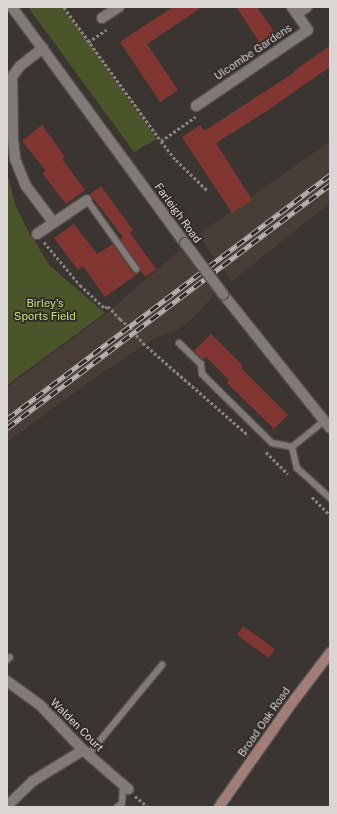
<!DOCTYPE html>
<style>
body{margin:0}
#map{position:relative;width:337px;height:814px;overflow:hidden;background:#3b3532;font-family:"Public Sans",sans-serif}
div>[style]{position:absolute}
.built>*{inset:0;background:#493e37}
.green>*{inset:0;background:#4a552a}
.building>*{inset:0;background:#813631}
.path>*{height:2.5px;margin-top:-1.25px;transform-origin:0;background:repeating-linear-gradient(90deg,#87827f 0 3px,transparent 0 5px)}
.roads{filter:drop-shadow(1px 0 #56514e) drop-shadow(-1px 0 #56514e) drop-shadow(0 1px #56514e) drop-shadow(0 -1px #56514e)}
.lane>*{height:6px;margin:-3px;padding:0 3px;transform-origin:3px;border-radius:3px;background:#817a77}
.street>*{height:10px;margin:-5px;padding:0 5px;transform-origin:5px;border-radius:5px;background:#817a77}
.secondary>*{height:10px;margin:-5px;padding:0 5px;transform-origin:5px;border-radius:5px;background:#a27c76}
.rail>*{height:4.5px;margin-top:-2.25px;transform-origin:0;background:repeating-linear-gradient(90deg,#312b28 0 9px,#b7b2b0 0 18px);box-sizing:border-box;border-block:1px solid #b7b2b0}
.bridges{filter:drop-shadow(1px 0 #56514e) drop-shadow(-1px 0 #56514e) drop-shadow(0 1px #56514e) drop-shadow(0 -1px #56514e)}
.street-bridge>*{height:10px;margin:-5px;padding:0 5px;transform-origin:5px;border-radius:5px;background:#817a77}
span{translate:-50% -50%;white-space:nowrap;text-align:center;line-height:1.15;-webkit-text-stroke:3.5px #312b28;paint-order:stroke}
.street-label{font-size:11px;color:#dad6d4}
.park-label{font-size:11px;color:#c5e077}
.frame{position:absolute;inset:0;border:8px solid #dad6d4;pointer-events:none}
</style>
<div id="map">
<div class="built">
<i style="clip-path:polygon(330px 141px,330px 203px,232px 281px,198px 235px)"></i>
<i style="clip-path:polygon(181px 249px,216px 293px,192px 319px,176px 330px,155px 338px,90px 381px,7px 442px,7px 387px,106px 314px)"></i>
</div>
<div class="green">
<i style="clip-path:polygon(28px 7px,62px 7px,157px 139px,134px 152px)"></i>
<i style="clip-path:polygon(7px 172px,15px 204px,26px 227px,50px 266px,105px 313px,7px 385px)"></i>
</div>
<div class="building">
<i style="clip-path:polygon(173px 7px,202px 7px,147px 44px,178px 90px,160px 102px,120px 42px)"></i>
<i style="clip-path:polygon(236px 7px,257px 7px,277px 36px,262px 46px)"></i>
<i style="clip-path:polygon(330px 46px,330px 67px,265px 112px,216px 143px,252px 200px,232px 213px,182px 137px,200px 125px,204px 131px,295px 72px,294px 71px)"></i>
<i style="clip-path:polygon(42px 125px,65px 157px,62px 159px,85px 190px,66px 204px,42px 173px,46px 171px,22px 141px)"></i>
<i style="clip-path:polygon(101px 186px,133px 230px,130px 233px,156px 269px,146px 277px,141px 271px,139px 272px,140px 267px,120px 239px,123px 237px,90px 194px)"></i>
<i style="clip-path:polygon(74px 224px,97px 254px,113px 244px,132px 272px,139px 273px,105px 297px,83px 266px,78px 270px,54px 238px)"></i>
<i style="clip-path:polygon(211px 334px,243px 366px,241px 368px,288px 415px,274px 429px,227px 383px,229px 380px,206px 357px,203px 360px,194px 351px)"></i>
<i style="clip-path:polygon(243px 626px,275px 649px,269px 658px,237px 635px)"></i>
</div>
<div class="path">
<i style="left:64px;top:7px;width:165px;rotate:54.1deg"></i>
<i style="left:161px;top:141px;width:24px;rotate:52deg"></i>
<i style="left:176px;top:160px;width:43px;rotate:44.1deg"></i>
<i style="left:88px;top:42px;width:22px;rotate:-34deg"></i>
<i style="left:161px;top:141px;width:42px;rotate:-35.2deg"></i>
<i style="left:44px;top:242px;width:56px;rotate:50.1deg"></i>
<i style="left:80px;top:285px;width:34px;rotate:43deg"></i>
<i style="left:105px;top:308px;width:4px;rotate:-34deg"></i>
<i style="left:108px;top:306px;width:18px;rotate:47deg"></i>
<i style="left:120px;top:319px;width:13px;rotate:39deg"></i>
<i style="left:130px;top:327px;width:21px;rotate:51deg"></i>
<i style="left:143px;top:343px;width:140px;rotate:41.2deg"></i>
<i style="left:266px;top:452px;width:31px;rotate:45deg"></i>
<i style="left:312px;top:497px;width:25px;rotate:45deg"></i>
<i style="left:135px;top:796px;width:17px;rotate:40deg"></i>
</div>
<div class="roads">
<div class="lane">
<i style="left:87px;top:200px;width:85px;rotate:54.6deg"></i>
<i style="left:179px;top:343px;width:30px;rotate:44deg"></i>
<i style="left:201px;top:364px;width:10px;rotate:84deg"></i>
<i style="left:202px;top:374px;width:98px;rotate:44.6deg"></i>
<i style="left:272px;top:443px;width:20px;rotate:11deg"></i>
<i style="left:292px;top:447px;width:22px;rotate:77deg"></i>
<i style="left:297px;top:468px;width:45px;rotate:42.3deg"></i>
<i style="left:292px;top:447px;width:41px;rotate:-39.1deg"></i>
<i style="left:7px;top:660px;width:4px;rotate:-45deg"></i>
<i style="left:88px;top:755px;width:117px;rotate:-50.6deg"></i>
<i style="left:117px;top:807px;width:6px;rotate:-39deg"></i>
<i style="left:122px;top:803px;width:17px;rotate:-87deg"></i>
</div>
<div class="street">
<i style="left:12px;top:7px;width:293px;rotate:53.8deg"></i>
<i style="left:297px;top:14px;width:12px;rotate:-35deg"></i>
<i style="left:102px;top:18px;width:20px;rotate:-33deg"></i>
<i style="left:43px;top:48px;width:29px;rotate:142deg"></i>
<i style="left:20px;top:66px;width:14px;rotate:126deg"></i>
<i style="left:12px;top:77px;width:62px;rotate:89.1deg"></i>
<i style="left:13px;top:139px;width:20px;rotate:84deg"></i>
<i style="left:15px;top:159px;width:29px;rotate:68deg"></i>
<i style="left:26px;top:186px;width:46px;rotate:52.9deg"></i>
<i style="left:196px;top:106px;width:135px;rotate:-34.2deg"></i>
<i style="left:308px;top:30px;width:28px;rotate:-125deg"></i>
<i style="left:37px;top:234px;width:60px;rotate:-34.2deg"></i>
<i style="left:223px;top:294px;width:171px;rotate:51.4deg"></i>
<i style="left:7px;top:681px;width:41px;rotate:36deg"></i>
<i style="left:40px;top:705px;width:62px;rotate:46.3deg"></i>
<i style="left:83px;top:750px;width:60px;rotate:40.9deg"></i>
<i style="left:7px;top:806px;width:36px;rotate:-44deg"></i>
<i style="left:33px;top:781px;width:59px;rotate:-31.8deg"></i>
</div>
<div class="secondary">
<i style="left:219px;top:807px;width:122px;rotate:-55deg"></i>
<i style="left:289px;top:707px;width:68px;rotate:-52.8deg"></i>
</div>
</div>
<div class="rail">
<i style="left:7px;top:419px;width:405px;rotate:-37.1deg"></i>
<i style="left:7px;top:428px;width:404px;rotate:-37deg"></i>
</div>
<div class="bridges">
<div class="street-bridge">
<i style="left:185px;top:243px;width:64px;rotate:53.3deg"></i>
</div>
</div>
<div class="street-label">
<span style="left:253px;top:52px;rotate:-34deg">Ulcombe Gardens</span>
<span style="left:178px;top:213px;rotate:54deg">Farleigh Road</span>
<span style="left:264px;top:722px;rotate:-55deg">Broad Oak Road</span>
<span style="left:77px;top:725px;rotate:45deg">Walden Court</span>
</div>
<div class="park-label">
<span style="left:45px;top:310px">Birley's<br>Sports Field</span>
</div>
<div class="frame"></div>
</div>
